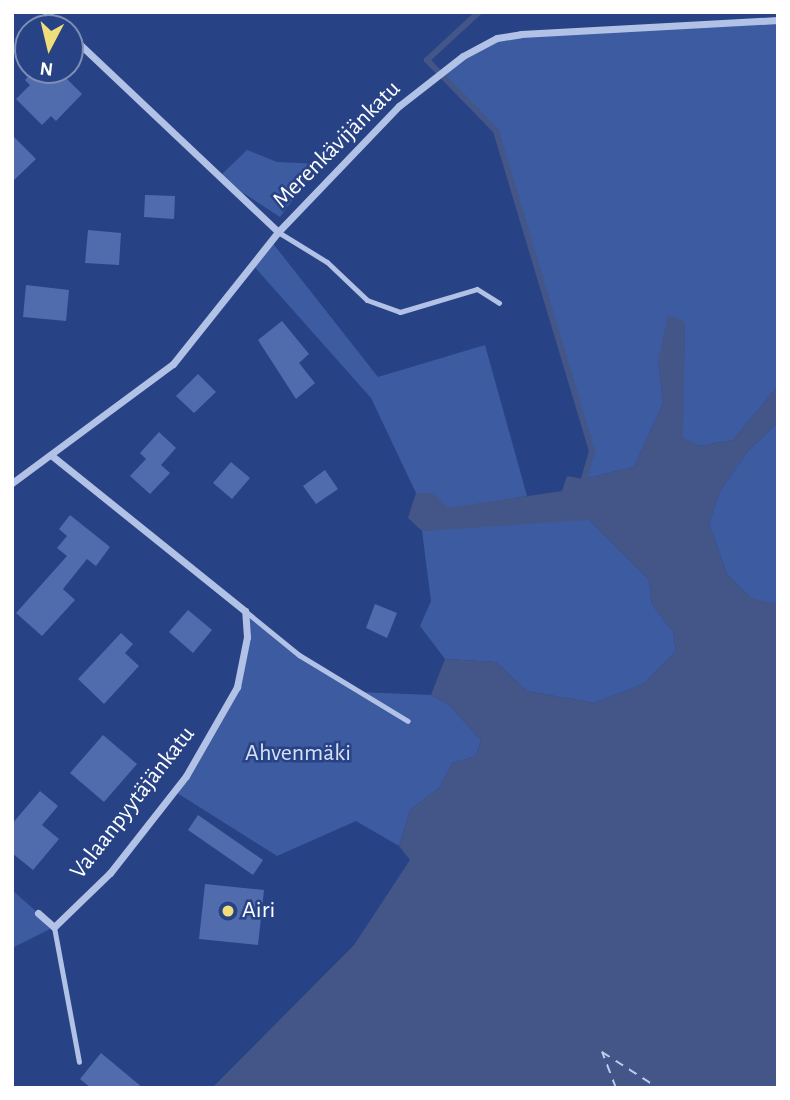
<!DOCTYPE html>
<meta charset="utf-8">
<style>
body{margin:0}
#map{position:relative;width:790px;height:1100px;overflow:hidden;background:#284385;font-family:"Alegreya Sans",sans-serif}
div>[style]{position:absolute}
.green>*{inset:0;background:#3d5ba1}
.water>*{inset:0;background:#435687}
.stream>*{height:6px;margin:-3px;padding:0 3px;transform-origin:3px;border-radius:3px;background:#435687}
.ferry>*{height:2px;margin-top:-1px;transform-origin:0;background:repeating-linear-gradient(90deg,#becdef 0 9px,transparent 0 16px)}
.building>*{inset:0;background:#506cac}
.service>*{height:5px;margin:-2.5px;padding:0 2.5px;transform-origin:2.5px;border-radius:2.5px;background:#b2c2e7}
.minor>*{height:7px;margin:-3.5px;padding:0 3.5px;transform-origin:3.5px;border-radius:3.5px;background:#b2c2e7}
.dots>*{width:19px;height:19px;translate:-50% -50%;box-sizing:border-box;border:4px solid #284385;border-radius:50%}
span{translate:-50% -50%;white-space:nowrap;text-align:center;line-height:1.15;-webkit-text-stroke:5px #284385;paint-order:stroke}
.street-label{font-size:24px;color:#fff}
.park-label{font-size:24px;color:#d6e0f6}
.poi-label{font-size:24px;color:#fff}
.left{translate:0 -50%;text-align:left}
.frame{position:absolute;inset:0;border:14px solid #fff;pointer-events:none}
.north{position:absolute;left:14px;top:14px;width:70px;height:70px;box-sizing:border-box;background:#284385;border:2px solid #7e8eb6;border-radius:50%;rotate:187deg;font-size:19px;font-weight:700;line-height:28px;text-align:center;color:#fff}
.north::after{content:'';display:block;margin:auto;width:24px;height:32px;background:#efde79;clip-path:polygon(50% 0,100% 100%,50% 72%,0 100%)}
</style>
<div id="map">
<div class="green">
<i style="clip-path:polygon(778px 21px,778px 386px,733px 440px,700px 446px,682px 438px,685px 322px,658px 360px,663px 403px,634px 467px,584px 479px,592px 450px,496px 131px,440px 74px,497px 38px)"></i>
<i style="clip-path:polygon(247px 150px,277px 162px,319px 164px,280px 217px,219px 177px)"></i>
<i style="clip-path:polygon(271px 241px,378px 377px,485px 345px,527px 496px,448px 509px,433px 494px,416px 493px,371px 398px,253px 265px)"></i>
<i style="clip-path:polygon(778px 422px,778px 604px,774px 605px,751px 598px,727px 574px,709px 523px,720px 491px,748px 451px)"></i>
<i style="clip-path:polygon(533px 520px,589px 520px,649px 580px,652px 604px,673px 632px,676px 651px,643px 684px,594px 703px,527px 691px,496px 662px,445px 659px,420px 626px,431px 601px,422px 531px)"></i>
<i style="clip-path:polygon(245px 611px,299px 655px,359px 692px,431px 695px,449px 705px,481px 740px,476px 756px,452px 763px,440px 787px,410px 810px,399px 846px,356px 821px,277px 856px,174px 791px,221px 720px,244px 659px)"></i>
<i style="clip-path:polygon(12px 890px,54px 927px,12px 948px)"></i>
</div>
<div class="water">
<i style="clip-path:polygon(668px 315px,685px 322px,683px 438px,700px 446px,733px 440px,778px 386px,778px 422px,748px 451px,720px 491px,709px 523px,727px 574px,751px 598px,778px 604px,778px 1088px,212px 1088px,354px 945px,410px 860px,399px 846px,410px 810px,440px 787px,452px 763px,476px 756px,481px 740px,449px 705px,431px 695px,445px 659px,496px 662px,527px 691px,594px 703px,643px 684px,676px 651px,673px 632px,652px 604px,649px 580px,589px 520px,422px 531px,408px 518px,416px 493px,433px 493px,448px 508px,562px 491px,567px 476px,584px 479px,634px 467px,663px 403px,658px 360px)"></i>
</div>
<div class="stream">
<i style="left:479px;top:12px;width:71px;rotate:137.3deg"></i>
<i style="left:427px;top:60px;width:99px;rotate:45.8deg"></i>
<i style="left:496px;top:131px;width:334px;rotate:73.3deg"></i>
<i style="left:592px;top:451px;width:29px;rotate:106deg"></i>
</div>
<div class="ferry">
<i style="left:616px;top:1088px;width:39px;rotate:-111deg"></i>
<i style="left:602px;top:1052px;width:67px;rotate:32.7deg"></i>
</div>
<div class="building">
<i style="clip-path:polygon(34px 70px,58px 70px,82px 94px,56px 121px,51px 116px,42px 125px,16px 99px,30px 85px,25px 80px)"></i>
<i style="clip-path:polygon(12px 135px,36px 159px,12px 182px)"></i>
<i style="clip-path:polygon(145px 195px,175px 196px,174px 219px,144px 217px)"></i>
<i style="clip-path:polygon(88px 230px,121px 233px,119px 265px,85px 263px)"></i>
<i style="clip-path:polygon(26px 285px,69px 290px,66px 321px,23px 317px)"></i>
<i style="clip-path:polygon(282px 321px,309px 354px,299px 363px,315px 383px,296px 399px,258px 340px)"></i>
<i style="clip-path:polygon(198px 374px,216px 392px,194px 413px,176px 396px)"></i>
<i style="clip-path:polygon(159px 432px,176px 448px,161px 465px,170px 473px,150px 494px,130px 476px,146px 459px,140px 453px)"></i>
<i style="clip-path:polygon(231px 462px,250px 478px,232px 499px,213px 483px)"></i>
<i style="clip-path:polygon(325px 470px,338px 489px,316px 504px,303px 486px)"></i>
<i style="clip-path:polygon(70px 515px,110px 547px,96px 566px,87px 559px,63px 589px,75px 600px,42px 636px,16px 613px,67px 556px,57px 548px,67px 536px,59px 529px)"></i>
<i style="clip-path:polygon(375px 604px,397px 613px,387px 638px,366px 628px)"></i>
<i style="clip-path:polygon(188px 610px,212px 630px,193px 653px,169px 632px)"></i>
<i style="clip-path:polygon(121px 633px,133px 644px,125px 653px,139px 666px,104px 704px,78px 679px)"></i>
<i style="clip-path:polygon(103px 735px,137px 764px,104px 802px,70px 773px)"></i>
<i style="clip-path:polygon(40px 791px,58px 806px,42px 825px,59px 839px,33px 870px,12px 853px,12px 824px)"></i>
<i style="clip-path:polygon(198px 815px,263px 860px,253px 875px,188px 830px)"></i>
<i style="clip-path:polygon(205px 884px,264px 890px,258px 945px,199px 939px)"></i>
<i style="clip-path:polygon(101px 1053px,143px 1088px,91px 1088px,80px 1079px)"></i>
</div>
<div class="service">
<i style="left:278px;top:232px;width:57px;rotate:31.5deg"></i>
<i style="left:327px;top:262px;width:55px;rotate:43.5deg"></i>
<i style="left:367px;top:300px;width:35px;rotate:20deg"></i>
<i style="left:400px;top:312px;width:80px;rotate:-16.6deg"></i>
<i style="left:477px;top:289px;width:26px;rotate:32deg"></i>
<i style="left:245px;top:611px;width:70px;rotate:39.2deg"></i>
<i style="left:299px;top:655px;width:127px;rotate:31.2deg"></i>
<i style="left:54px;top:927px;width:137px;rotate:79.5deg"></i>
</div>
<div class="minor">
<i style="left:46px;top:12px;width:23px;rotate:43deg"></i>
<i style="left:70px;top:35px;width:286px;rotate:43.4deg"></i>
<i style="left:12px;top:483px;width:200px;rotate:-36.5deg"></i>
<i style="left:173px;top:364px;width:169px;rotate:-51.5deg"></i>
<i style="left:278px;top:232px;width:175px;rotate:-46.2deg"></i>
<i style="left:399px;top:106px;width:81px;rotate:-38deg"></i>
<i style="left:463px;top:56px;width:38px;rotate:-28deg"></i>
<i style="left:497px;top:38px;width:24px;rotate:-9deg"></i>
<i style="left:521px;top:34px;width:257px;rotate:-3.1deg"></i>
<i style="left:38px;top:913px;width:21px;rotate:41deg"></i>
<i style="left:54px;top:927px;width:78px;rotate:-44deg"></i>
<i style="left:110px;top:873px;width:123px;rotate:-51.9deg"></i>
<i style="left:186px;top:776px;width:103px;rotate:-60.2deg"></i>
<i style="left:237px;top:687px;width:51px;rotate:-78.7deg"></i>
<i style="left:247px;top:637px;width:26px;rotate:-94deg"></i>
<i style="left:245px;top:611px;width:249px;rotate:-141.2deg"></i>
</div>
<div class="dots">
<i style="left:228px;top:911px;background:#efde79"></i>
</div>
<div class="street-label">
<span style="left:337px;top:145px;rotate:-45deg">Merenkävijänkatu</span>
<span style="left:133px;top:803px;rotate:-52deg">Valaanpyytäjänkatu</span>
</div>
<div class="park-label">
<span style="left:298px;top:754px">Ahvenmäki</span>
</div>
<div class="poi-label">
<span class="left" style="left:242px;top:911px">Airi</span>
</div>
<div class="frame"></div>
<div class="north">N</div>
</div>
